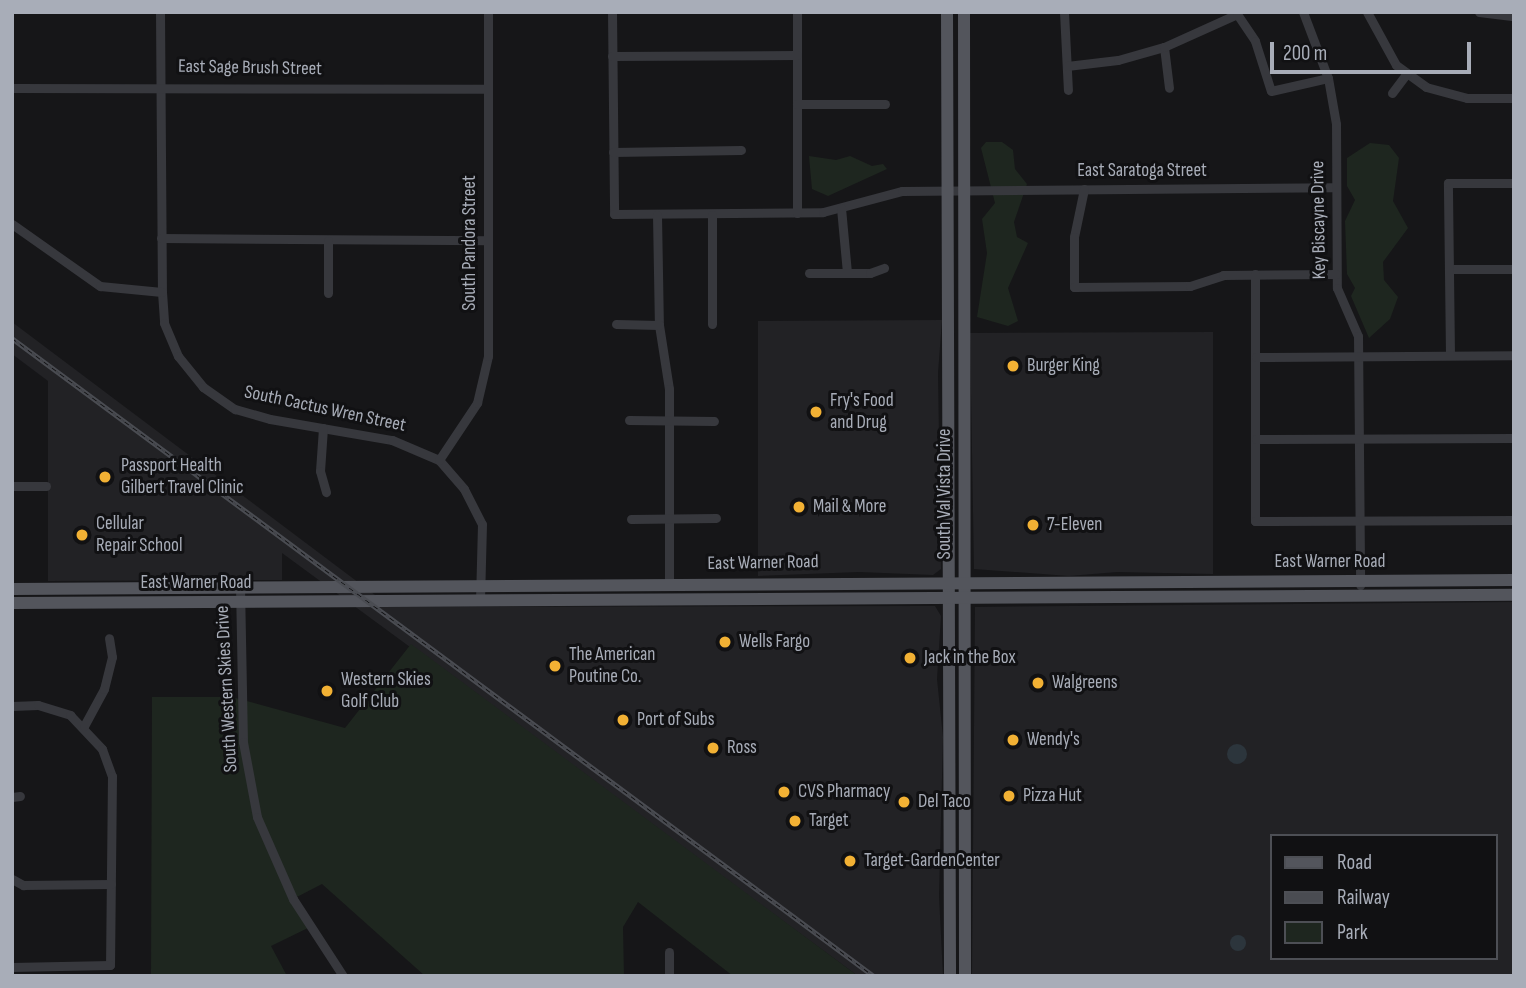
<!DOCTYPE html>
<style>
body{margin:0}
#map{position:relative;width:1526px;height:988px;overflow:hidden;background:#161618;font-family:"Sofia Sans Condensed",sans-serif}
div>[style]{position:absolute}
.built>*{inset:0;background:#222225}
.green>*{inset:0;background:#1e261f}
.water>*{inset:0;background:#2c353c}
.round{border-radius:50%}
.minor>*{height:9px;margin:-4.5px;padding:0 4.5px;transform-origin:4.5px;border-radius:4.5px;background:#37383d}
.major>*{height:12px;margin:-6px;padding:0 6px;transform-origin:6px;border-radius:6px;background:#53555c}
.rail>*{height:4.5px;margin-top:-2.25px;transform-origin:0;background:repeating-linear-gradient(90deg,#111113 0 5px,#4a4c52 0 10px);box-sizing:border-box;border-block:2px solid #4a4c52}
.dots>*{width:19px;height:19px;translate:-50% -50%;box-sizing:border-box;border:4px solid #111113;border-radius:50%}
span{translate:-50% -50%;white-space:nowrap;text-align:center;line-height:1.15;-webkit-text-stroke:6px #111113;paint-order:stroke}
.street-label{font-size:19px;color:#a8adb8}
.poi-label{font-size:19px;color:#a8adb8}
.left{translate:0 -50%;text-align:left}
.frame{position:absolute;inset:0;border:14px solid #a8adb8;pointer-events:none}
.legend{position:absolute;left:1270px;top:834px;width:228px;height:126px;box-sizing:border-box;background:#111113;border:2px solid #4d4f55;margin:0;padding:9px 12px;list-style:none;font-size:21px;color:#a8adb8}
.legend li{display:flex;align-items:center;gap:14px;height:35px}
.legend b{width:35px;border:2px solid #4d4f55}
.scale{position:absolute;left:1270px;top:42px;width:201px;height:32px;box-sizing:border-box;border:4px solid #a8adb8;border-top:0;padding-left:9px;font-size:21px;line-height:24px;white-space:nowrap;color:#a8adb8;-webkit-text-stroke:5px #111113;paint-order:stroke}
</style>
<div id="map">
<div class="built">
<i style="clip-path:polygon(942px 320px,938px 373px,941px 569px,933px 575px,859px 572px,758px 576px,758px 321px)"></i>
<i style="clip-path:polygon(12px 322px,391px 607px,935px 606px,941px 616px,937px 679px,943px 737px,939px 896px,943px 976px,858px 976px,282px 553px,282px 580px,48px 581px,48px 381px,12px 354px)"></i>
<i style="clip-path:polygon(1213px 332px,1213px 574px,1117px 572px,1069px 576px,974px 569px,970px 333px)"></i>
<i style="clip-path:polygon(evenodd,1514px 602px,1514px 976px,972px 976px,975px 607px,1514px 602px,1272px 836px,1496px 836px,1496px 958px,1272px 958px,1272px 836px)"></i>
</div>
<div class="green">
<i style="clip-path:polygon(986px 142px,1002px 142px,1013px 150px,1015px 169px,1027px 184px,1014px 222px,1017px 237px,1028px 243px,1008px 288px,1018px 321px,1008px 326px,977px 317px,987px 253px,982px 219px,995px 203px,981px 148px)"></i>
<i style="clip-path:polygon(1370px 143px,1389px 145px,1399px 158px,1393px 201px,1408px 228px,1383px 262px,1384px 280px,1398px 297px,1390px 319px,1369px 338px,1351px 296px,1355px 288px,1347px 274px,1345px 221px,1355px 200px,1347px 186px,1347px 158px)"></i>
<i style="clip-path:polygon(809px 156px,836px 160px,850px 156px,872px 166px,883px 164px,887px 169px,828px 196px,812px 189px)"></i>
<i style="clip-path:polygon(411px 644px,858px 976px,733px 976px,638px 902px,623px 927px,624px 976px,425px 976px,322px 884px,293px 899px,310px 927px,271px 946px,287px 976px,151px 976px,152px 697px,232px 697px,345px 728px)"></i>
</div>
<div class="water">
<i class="round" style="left:1227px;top:744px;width:20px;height:20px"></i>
<i class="round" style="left:1230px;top:935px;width:16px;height:16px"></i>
</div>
<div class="minor">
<i style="left:160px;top:12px;width:280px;rotate:89.6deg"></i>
<i style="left:162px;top:292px;width:31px;rotate:86deg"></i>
<i style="left:164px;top:323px;width:36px;rotate:67deg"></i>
<i style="left:178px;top:356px;width:40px;rotate:51deg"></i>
<i style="left:203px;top:387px;width:39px;rotate:35deg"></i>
<i style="left:235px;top:409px;width:36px;rotate:16deg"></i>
<i style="left:270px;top:419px;width:124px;rotate:9.8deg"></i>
<i style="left:392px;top:440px;width:51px;rotate:23.1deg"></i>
<i style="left:439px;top:460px;width:38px;rotate:49deg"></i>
<i style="left:464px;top:489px;width:39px;rotate:63deg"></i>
<i style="left:482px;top:524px;width:77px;rotate:91.5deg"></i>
<i style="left:612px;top:12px;width:202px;rotate:89.4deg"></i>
<i style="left:614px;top:214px;width:209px;rotate:-0.5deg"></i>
<i style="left:823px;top:212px;width:82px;rotate:-14.9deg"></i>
<i style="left:902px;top:191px;width:433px;rotate:-0.5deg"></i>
<i style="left:797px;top:12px;width:201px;rotate:90deg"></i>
<i style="left:1064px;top:12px;width:78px;rotate:87.1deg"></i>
<i style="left:1303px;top:12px;width:71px;rotate:69.3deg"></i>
<i style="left:1328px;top:78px;width:47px;rotate:80.1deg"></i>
<i style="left:1336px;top:124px;width:164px;rotate:89.7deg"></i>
<i style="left:1337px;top:288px;width:52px;rotate:66.4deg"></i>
<i style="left:1358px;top:336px;width:249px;rotate:89.5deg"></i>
<i style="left:1367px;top:12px;width:60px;rotate:61.3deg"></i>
<i style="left:1396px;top:65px;width:37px;rotate:36deg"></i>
<i style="left:1426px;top:87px;width:42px;rotate:15deg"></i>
<i style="left:1467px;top:98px;width:47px"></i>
<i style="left:1479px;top:12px;width:35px;rotate:7deg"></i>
<i style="left:1164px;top:47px;width:41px;rotate:83deg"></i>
<i style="left:612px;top:56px;width:185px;rotate:-0.3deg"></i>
<i style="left:1067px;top:66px;width:51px;rotate:-6.7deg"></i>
<i style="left:1118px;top:60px;width:48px;rotate:-15.8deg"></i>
<i style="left:1164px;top:47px;width:80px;rotate:-24.3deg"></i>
<i style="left:1237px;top:14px;width:32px;rotate:56deg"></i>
<i style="left:1255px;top:41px;width:52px;rotate:72.3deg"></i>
<i style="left:1271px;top:91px;width:58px;rotate:-12.8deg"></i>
<i style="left:12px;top:88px;width:476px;rotate:0.1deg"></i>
<i style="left:1392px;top:93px;width:25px;rotate:-53deg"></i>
<i style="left:797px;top:104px;width:88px"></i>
<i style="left:613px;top:152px;width:128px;rotate:-0.9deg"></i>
<i style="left:1084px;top:189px;width:49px;rotate:101.8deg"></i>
<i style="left:1074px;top:237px;width:50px;rotate:90deg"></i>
<i style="left:1074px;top:287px;width:116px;rotate:-0.5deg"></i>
<i style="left:1190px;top:286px;width:35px;rotate:-18deg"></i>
<i style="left:1223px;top:275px;width:113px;rotate:-0.5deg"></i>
<i style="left:841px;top:208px;width:65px;rotate:84.7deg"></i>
<i style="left:657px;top:215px;width:110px;rotate:89deg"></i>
<i style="left:659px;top:325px;width:65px;rotate:81.1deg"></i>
<i style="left:669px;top:389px;width:195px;rotate:90deg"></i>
<i style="left:712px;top:215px;width:109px;rotate:90deg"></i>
<i style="left:12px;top:224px;width:108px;rotate:35.2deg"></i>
<i style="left:100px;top:286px;width:62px;rotate:5.5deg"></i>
<i style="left:161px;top:238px;width:327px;rotate:0.4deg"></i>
<i style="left:328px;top:241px;width:52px;rotate:90deg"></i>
<i style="left:1449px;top:269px;width:65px"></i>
<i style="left:809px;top:273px;width:61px"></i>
<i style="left:870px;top:273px;width:15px;rotate:-20deg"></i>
<i style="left:1255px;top:274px;width:247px;rotate:90deg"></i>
<i style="left:1255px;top:521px;width:259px;rotate:-0.2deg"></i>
<i style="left:616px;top:324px;width:43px;rotate:1.3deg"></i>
<i style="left:1450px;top:355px;width:172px;rotate:-90.7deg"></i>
<i style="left:1448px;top:183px;width:66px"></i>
<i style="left:1256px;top:357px;width:258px;rotate:-0.4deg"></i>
<i style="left:629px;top:420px;width:85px;rotate:0.7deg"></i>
<i style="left:323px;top:428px;width:43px;rotate:94deg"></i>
<i style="left:320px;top:471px;width:22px;rotate:74deg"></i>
<i style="left:1256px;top:439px;width:258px;rotate:-0.2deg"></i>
<i style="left:439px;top:460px;width:69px;rotate:-56.3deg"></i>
<i style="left:477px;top:403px;width:48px;rotate:-76.8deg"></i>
<i style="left:488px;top:356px;width:344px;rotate:-90deg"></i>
<i style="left:12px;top:486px;width:34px"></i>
<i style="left:631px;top:519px;width:85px;rotate:-0.7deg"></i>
<i style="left:240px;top:586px;width:156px;rotate:88.9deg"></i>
<i style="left:243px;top:742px;width:76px;rotate:79.4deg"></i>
<i style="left:257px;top:817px;width:90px;rotate:66.3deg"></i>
<i style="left:293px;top:899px;width:92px;rotate:57deg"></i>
<i style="left:12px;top:706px;width:26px;rotate:-2deg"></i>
<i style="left:38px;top:705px;width:34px;rotate:17deg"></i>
<i style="left:70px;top:715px;width:47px;rotate:46.7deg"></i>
<i style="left:102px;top:749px;width:29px;rotate:70deg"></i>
<i style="left:112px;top:776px;width:189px;rotate:90.6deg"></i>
<i style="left:110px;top:965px;width:98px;rotate:178.8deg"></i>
<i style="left:84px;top:726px;width:42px;rotate:-61.6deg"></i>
<i style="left:104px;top:689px;width:33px;rotate:-76deg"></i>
<i style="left:112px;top:657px;width:19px;rotate:-99deg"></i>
<i style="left:12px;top:797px;width:8px;rotate:-7deg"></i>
<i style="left:12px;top:879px;width:13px;rotate:29deg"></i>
<i style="left:23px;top:885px;width:88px;rotate:-0.7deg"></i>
<i style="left:669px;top:952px;width:24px;rotate:90deg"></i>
</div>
<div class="major">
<i style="left:947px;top:12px;width:964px;rotate:89.82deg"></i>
<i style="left:964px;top:12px;width:964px;rotate:89.94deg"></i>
<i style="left:12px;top:589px;width:1502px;rotate:-0.34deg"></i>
<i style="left:12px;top:603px;width:1502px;rotate:-0.31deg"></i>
</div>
<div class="rail">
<i style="left:12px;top:338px;width:1072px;rotate:36.51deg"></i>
</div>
<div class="dots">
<i style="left:1013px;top:366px;background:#f2b134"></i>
<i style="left:816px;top:412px;background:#f2b134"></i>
<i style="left:105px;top:477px;background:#f2b134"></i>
<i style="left:799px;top:507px;background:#f2b134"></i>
<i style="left:1033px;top:525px;background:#f2b134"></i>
<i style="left:82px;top:535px;background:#f2b134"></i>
<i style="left:725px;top:642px;background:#f2b134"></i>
<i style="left:910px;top:658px;background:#f2b134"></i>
<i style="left:555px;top:666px;background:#f2b134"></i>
<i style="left:1038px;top:683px;background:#f2b134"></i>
<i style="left:327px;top:691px;background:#f2b134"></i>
<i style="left:623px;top:720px;background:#f2b134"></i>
<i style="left:1013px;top:740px;background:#f2b134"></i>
<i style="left:713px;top:748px;background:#f2b134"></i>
<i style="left:784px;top:792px;background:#f2b134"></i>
<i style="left:1009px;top:796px;background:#f2b134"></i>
<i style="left:904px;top:802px;background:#f2b134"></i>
<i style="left:795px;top:821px;background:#f2b134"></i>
<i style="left:850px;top:861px;background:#f2b134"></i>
</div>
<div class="street-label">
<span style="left:250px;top:68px;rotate:1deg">East Sage Brush Street</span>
<span style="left:1142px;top:171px">East Saratoga Street</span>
<span style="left:1319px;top:220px;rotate:-91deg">Key Biscayne Drive</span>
<span style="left:470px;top:243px;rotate:-90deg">South Pandora Street</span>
<span style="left:325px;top:409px;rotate:12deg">South Cactus Wren Street</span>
<span style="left:945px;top:494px;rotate:-90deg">South Val Vista Drive</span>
<span style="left:1330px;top:562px">East Warner Road</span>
<span style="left:763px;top:563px;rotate:-1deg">East Warner Road</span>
<span style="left:196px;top:583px">East Warner Road</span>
<span style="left:227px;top:689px;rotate:-93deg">South Western Skies Drive</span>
</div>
<div class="poi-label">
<span class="left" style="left:1027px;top:366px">Burger King</span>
<span class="left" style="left:830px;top:412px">Fry's Food<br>and Drug</span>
<span class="left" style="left:121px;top:477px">Passport Health<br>Gilbert Travel Clinic</span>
<span class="left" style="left:813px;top:507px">Mail &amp; More</span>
<span class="left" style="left:96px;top:535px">Cellular<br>Repair School</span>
<span class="left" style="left:1047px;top:525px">7-Eleven</span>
<span class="left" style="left:739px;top:642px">Wells Fargo</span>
<span class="left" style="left:569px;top:666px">The American<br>Poutine Co.</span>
<span class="left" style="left:924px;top:658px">Jack in the Box</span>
<span class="left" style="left:341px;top:691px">Western Skies<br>Golf Club</span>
<span class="left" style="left:1052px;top:683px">Walgreens</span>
<span class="left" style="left:637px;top:720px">Port of Subs</span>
<span class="left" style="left:1027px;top:740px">Wendy's</span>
<span class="left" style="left:727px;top:748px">Ross</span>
<span class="left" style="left:798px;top:792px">CVS Pharmacy</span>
<span class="left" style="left:1023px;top:796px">Pizza Hut</span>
<span class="left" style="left:918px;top:802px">Del Taco</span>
<span class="left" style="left:809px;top:821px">Target</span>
<span class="left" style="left:864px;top:861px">Target-GardenCenter</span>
</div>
<div class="frame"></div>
<ul class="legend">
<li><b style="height:9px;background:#53555c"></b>Road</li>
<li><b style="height:9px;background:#4a4c52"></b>Railway</li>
<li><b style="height:19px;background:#1e261f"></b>Park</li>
</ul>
<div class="scale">200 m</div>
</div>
